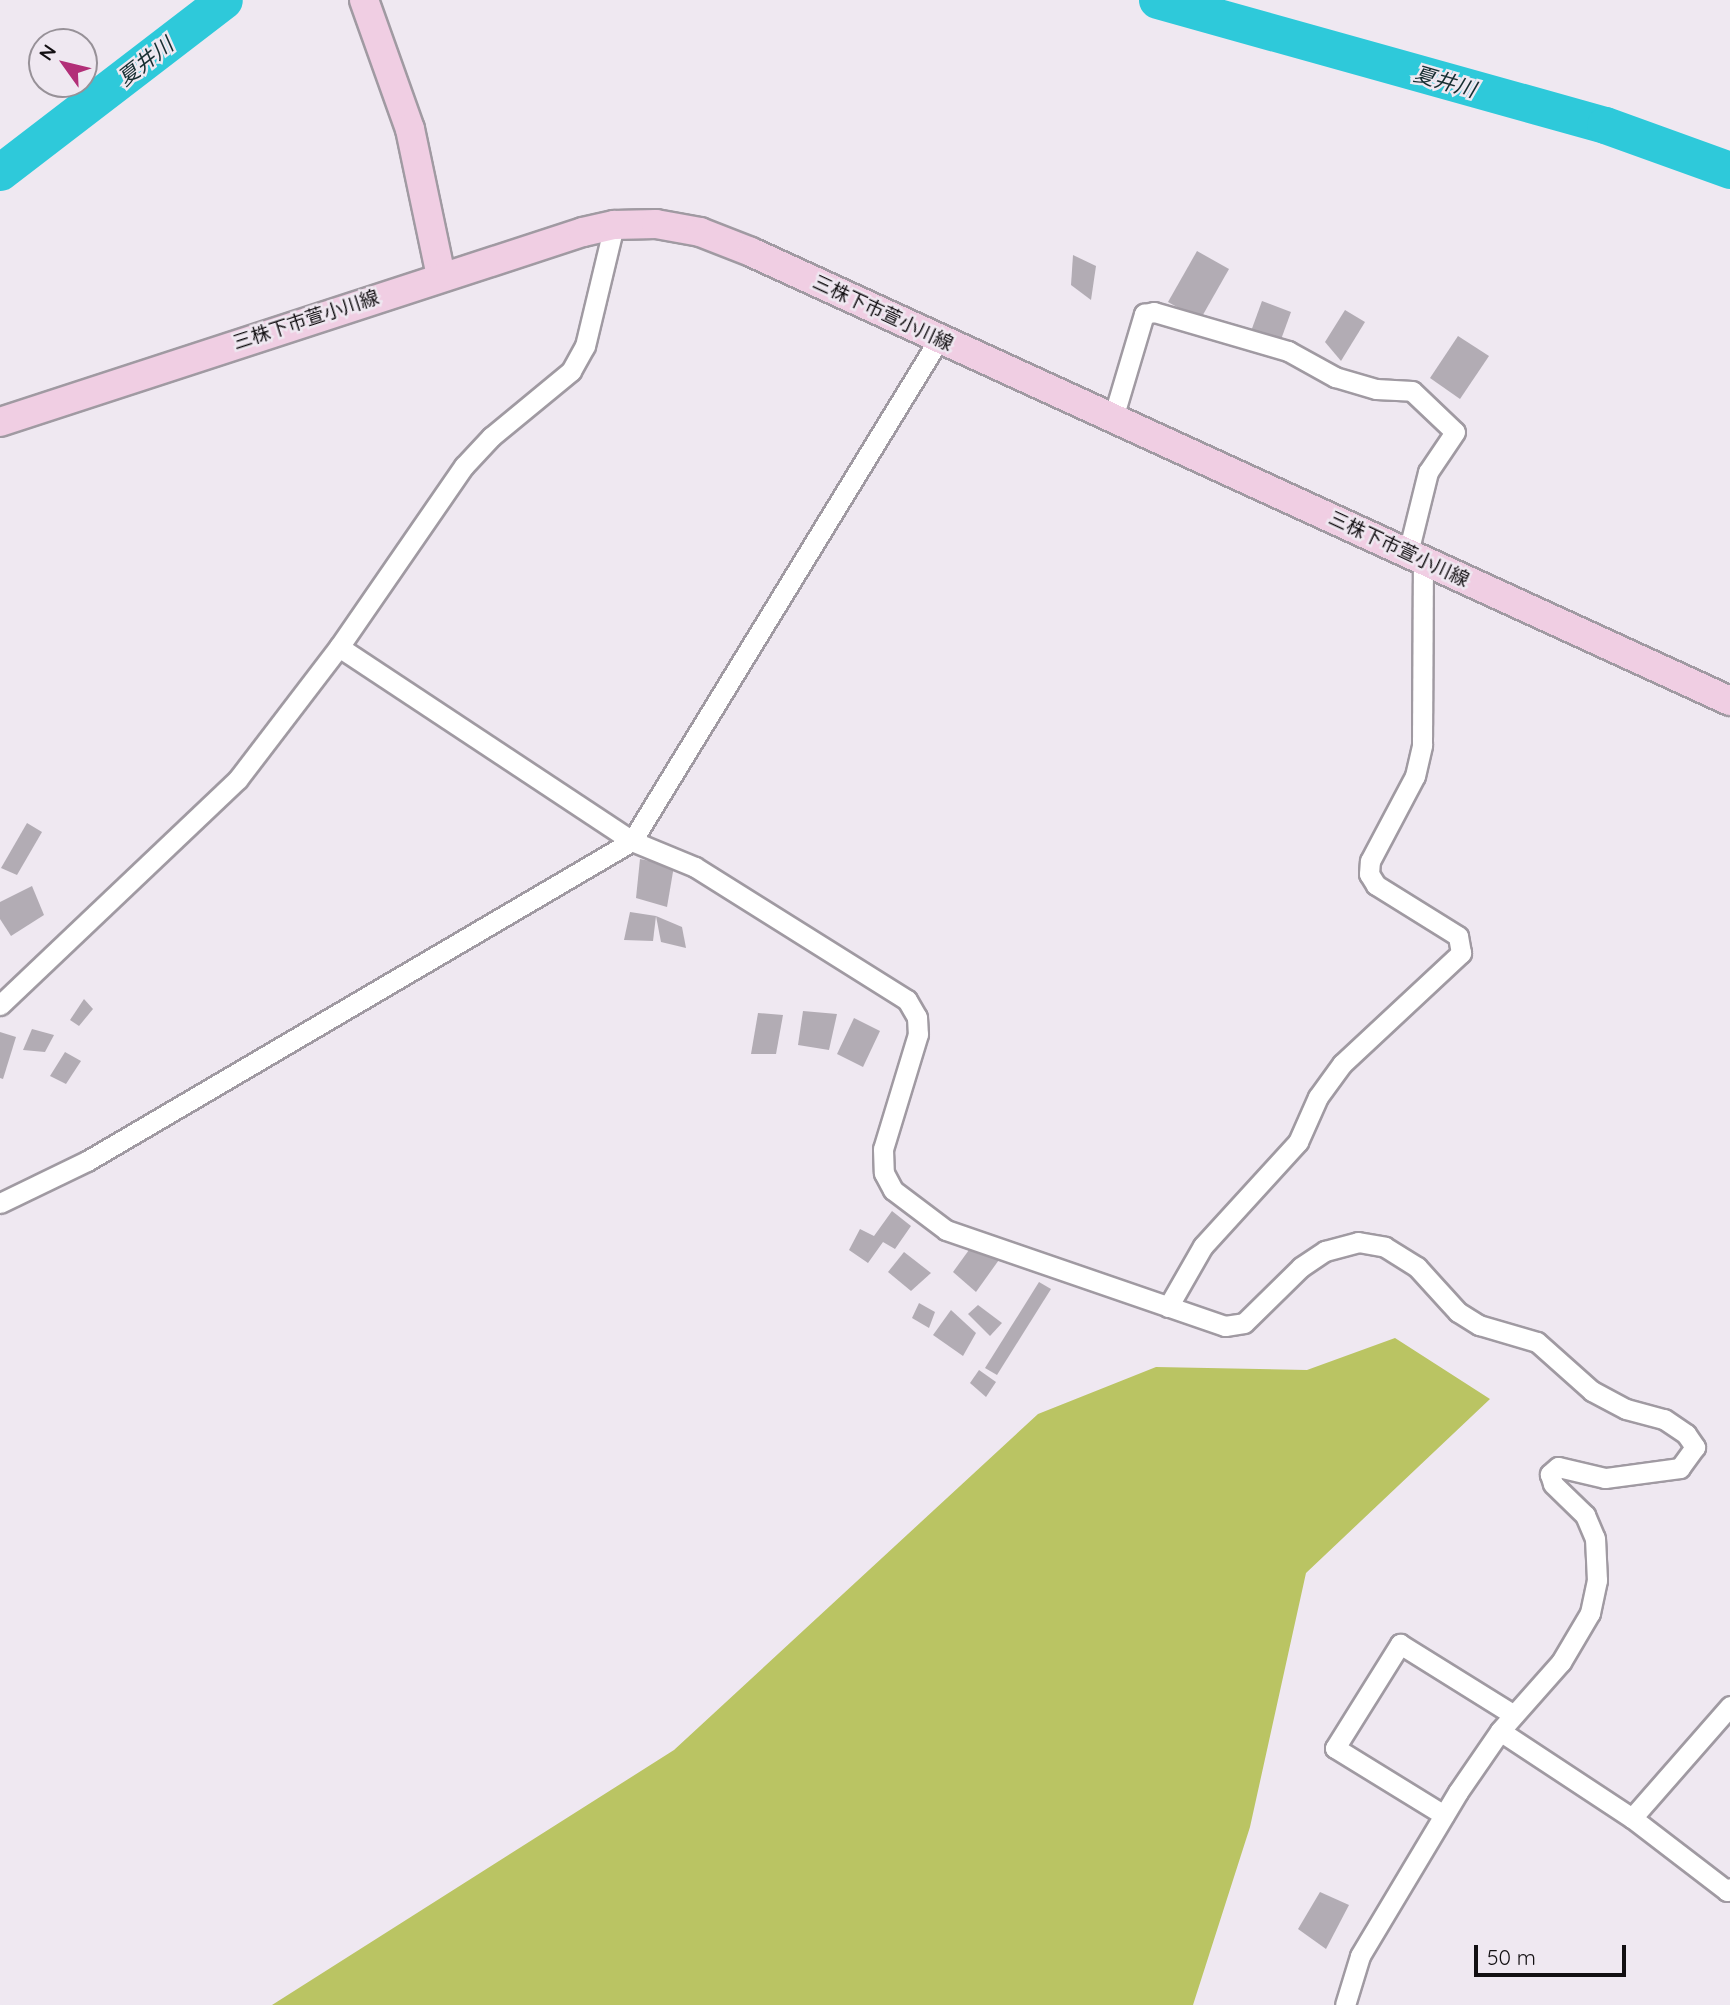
<!DOCTYPE html>
<meta charset="utf-8">
<style>
body{margin:0}
#map{position:relative;width:1730px;height:2005px;overflow:hidden;background:#efe8f1;font-family:Quicksand,"Noto Sans JP",sans-serif}
div>[style]{position:absolute}
.forest>*{inset:0;background:#bac463}
.river>*{height:37px;margin:-18.5px;padding:0 18.5px;transform-origin:18.5px;border-radius:18.5px;background:#2ec9da}
.building>*{inset:0;background:#b2acb4}
.roads{filter:drop-shadow(2px 0 #a09aa2) drop-shadow(-2px 0 #a09aa2) drop-shadow(0 2px #a09aa2) drop-shadow(0 -2px #a09aa2)}
.street>*{height:19px;margin:-9.5px;padding:0 9.5px;transform-origin:9.5px;border-radius:9.5px;background:#fff}
.secondary>*{height:28px;margin:-14px;padding:0 14px;transform-origin:14px;border-radius:14px;background:#f0cee3}
span{translate:-50% -50%;white-space:nowrap;text-align:center;line-height:1.15;-webkit-text-stroke:5px #efe8f1;paint-order:stroke}
.street-label{font-size:19px;color:#120f12}
.water-label{font-size:21px;color:#152d30;font-style:italic}
.north{position:absolute;left:28px;top:28px;width:70px;height:70px;box-sizing:border-box;background:#efe8f1;border:2px solid #979198;border-radius:50%;rotate:304deg;font-size:19px;font-weight:700;line-height:28px;text-align:center;color:#120f12}
.north::after{content:'';display:block;margin:auto;width:24px;height:32px;background:#b22f78;clip-path:polygon(50% 0,100% 100%,50% 72%,0 100%)}
.scale{position:absolute;left:1474px;top:1945px;width:152px;height:32px;box-sizing:border-box;border:4px solid #120f12;border-top:0;padding-left:9px;font-size:21px;line-height:24px;white-space:nowrap;color:#120f12;-webkit-text-stroke:5px #efe8f1;paint-order:stroke}
</style>
<div id="map">
<div class="forest">
<i style="clip-path:polygon(1395px 1338px,1490px 1399px,1306px 1573px,1250px 1827px,1193px 2005px,272px 2005px,674px 1750px,1038px 1414px,1156px 1367px,1307px 1370px)"></i>
</div>
<div class="river">
<i style="left:1157px;top:0;width:465px;rotate:15.6deg"></i>
<i style="left:1605px;top:125px;width:133px;rotate:19.8deg"></i>
<i style="left:0;top:172px;width:282px;rotate:-37.5deg"></i>
</div>
<div class="building">
<i style="clip-path:polygon(1197px 251px,1229px 269px,1200px 320px,1168px 302px)"></i>
<i style="clip-path:polygon(1073px 255px,1096px 266px,1091px 300px,1071px 285px)"></i>
<i style="clip-path:polygon(1262px 301px,1291px 312px,1279px 345px,1250px 334px)"></i>
<i style="clip-path:polygon(1345px 310px,1365px 322px,1341px 361px,1325px 342px)"></i>
<i style="clip-path:polygon(1458px 336px,1489px 356px,1460px 399px,1430px 378px)"></i>
<i style="clip-path:polygon(27px 823px,42px 832px,17px 875px,1px 868px)"></i>
<i style="clip-path:polygon(640px 859px,674px 866px,667px 907px,636px 898px)"></i>
<i style="clip-path:polygon(32px 886px,44px 915px,11px 936px,0 919px,0 902px)"></i>
<i style="clip-path:polygon(630px 912px,656px 916px,653px 941px,624px 940px)"></i>
<i style="clip-path:polygon(656px 916px,682px 927px,686px 948px,661px 942px)"></i>
<i style="clip-path:polygon(84px 999px,93px 1009px,79px 1026px,70px 1020px)"></i>
<i style="clip-path:polygon(803px 1011px,837px 1014px,829px 1050px,798px 1045px)"></i>
<i style="clip-path:polygon(758px 1013px,783px 1015px,776px 1054px,751px 1054px)"></i>
<i style="clip-path:polygon(854px 1018px,880px 1031px,863px 1067px,837px 1054px)"></i>
<i style="clip-path:polygon(32px 1029px,54px 1035px,45px 1052px,23px 1050px)"></i>
<i style="clip-path:polygon(0 1032px,16px 1037px,3px 1079px,0 1078px)"></i>
<i style="clip-path:polygon(65px 1052px,81px 1061px,66px 1084px,50px 1076px)"></i>
<i style="clip-path:polygon(892px 1211px,911px 1226px,895px 1249px,883px 1242px,868px 1263px,849px 1250px,860px 1229px,874px 1236px)"></i>
<i style="clip-path:polygon(974px 1243px,1001px 1257px,976px 1292px,953px 1272px)"></i>
<i style="clip-path:polygon(904px 1252px,931px 1273px,911px 1291px,888px 1272px)"></i>
<i style="clip-path:polygon(1039px 1282px,1051px 1289px,997px 1375px,985px 1368px)"></i>
<i style="clip-path:polygon(919px 1303px,935px 1312px,929px 1328px,912px 1318px)"></i>
<i style="clip-path:polygon(978px 1305px,1002px 1323px,990px 1336px,968px 1314px)"></i>
<i style="clip-path:polygon(951px 1310px,976px 1333px,963px 1356px,933px 1335px)"></i>
<i style="clip-path:polygon(979px 1370px,996px 1382px,986px 1397px,970px 1383px)"></i>
<i style="clip-path:polygon(1320px 1892px,1349px 1905px,1326px 1949px,1298px 1929px)"></i>
</div>
<div class="roads">
<div class="street">
<i style="left:1113px;top:418px;width:109px;rotate:-73.4deg"></i>
<i style="left:1144px;top:314px;width:10px;rotate:-11deg"></i>
<i style="left:1154px;top:312px;width:140px;rotate:16.2deg"></i>
<i style="left:1288px;top:351px;width:54px;rotate:29deg"></i>
<i style="left:1335px;top:377px;width:43px;rotate:16.3deg"></i>
<i style="left:1376px;top:389px;width:36px;rotate:3deg"></i>
<i style="left:1412px;top:391px;width:59px;rotate:43.6deg"></i>
<i style="left:1455px;top:432px;width:48px;rotate:124deg"></i>
<i style="left:1428px;top:472px;width:83px;rotate:103.9deg"></i>
<i style="left:339px;top:647px;width:351px;rotate:33.5deg"></i>
<i style="left:632px;top:841px;width:68px;rotate:22.4deg"></i>
<i style="left:695px;top:867px;width:250px;rotate:32.1deg"></i>
<i style="left:907px;top:1000px;width:20px;rotate:60deg"></i>
<i style="left:917px;top:1017px;width:17px;rotate:87deg"></i>
<i style="left:918px;top:1034px;width:120px;rotate:106.9deg"></i>
<i style="left:883px;top:1149px;width:24px;rotate:88deg"></i>
<i style="left:884px;top:1173px;width:19px;rotate:62deg"></i>
<i style="left:893px;top:1190px;width:66px;rotate:37deg"></i>
<i style="left:946px;top:1230px;width:295px;rotate:19deg"></i>
<i style="left:1225px;top:1326px;width:19px;rotate:-9deg"></i>
<i style="left:1244px;top:1323px;width:80px;rotate:-44.5deg"></i>
<i style="left:1301px;top:1267px;width:29px;rotate:-34deg"></i>
<i style="left:1325px;top:1251px;width:34px;rotate:-15deg"></i>
<i style="left:1358px;top:1242px;width:27px;rotate:10deg"></i>
<i style="left:1385px;top:1247px;width:38px;rotate:32deg"></i>
<i style="left:1417px;top:1267px;width:61px;rotate:47.7deg"></i>
<i style="left:1458px;top:1312px;width:25px;rotate:32deg"></i>
<i style="left:1479px;top:1325px;width:60px;rotate:16.3deg"></i>
<i style="left:1537px;top:1342px;width:74px;rotate:41.7deg"></i>
<i style="left:1592px;top:1391px;width:38px;rotate:28deg"></i>
<i style="left:1626px;top:1409px;width:39px;rotate:15deg"></i>
<i style="left:1664px;top:1419px;width:27px;rotate:34deg"></i>
<i style="left:1686px;top:1434px;width:16px;rotate:55deg"></i>
<i style="left:1695px;top:1447px;width:26px;rotate:126deg"></i>
<i style="left:1680px;top:1468px;width:76px;rotate:172.4deg"></i>
<i style="left:1605px;top:1478px;width:48px;rotate:-166.8deg"></i>
<i style="left:1558px;top:1467px;width:11px;rotate:139deg"></i>
<i style="left:1550px;top:1474px;width:10px;rotate:73deg"></i>
<i style="left:1553px;top:1484px;width:45px;rotate:44.1deg"></i>
<i style="left:1585px;top:1515px;width:25px;rotate:67deg"></i>
<i style="left:1595px;top:1538px;width:42px;rotate:87.3deg"></i>
<i style="left:1597px;top:1580px;width:34px;rotate:102deg"></i>
<i style="left:1590px;top:1613px;width:57px;rotate:120.6deg"></i>
<i style="left:1561px;top:1662px;width:92px;rotate:131.5deg"></i>
<i style="left:1500px;top:1731px;width:74px;rotate:124.5deg"></i>
<i style="left:1458px;top:1792px;width:191px;rotate:120.9deg"></i>
<i style="left:1360px;top:1956px;width:51px;rotate:107deg"></i>
<i style="left:0;top:1005px;width:328px;rotate:-43.5deg"></i>
<i style="left:238px;top:779px;width:166px;rotate:-52.6deg"></i>
<i style="left:339px;top:647px;width:220px;rotate:-55.4deg"></i>
<i style="left:464px;top:466px;width:40px;rotate:-47deg"></i>
<i style="left:491px;top:437px;width:104px;rotate:-39.5deg"></i>
<i style="left:571px;top:371px;width:29px;rotate:-61deg"></i>
<i style="left:585px;top:346px;width:124px;rotate:-76.5deg"></i>
<i style="left:0;top:1203px;width:97px;rotate:-25.8deg"></i>
<i style="left:87px;top:1161px;width:632px;rotate:-30.42deg"></i>
<i style="left:632px;top:841px;width:588px;rotate:-58.55deg"></i>
<i style="left:1168px;top:1307px;width:70px;rotate:-60.2deg"></i>
<i style="left:1203px;top:1246px;width:141px;rotate:-47.6deg"></i>
<i style="left:1298px;top:1142px;width:49px;rotate:-66deg"></i>
<i style="left:1318px;top:1097px;width:41px;rotate:-54deg"></i>
<i style="left:1342px;top:1064px;width:163px;rotate:-43deg"></i>
<i style="left:1461px;top:953px;width:17px;rotate:-100deg"></i>
<i style="left:1458px;top:936px;width:97px;rotate:-148.1deg"></i>
<i style="left:1376px;top:885px;width:13px;rotate:-122deg"></i>
<i style="left:1369px;top:874px;width:13px;rotate:-86deg"></i>
<i style="left:1370px;top:861px;width:96px;rotate:-62.1deg"></i>
<i style="left:1415px;top:776px;width:32px;rotate:-77deg"></i>
<i style="left:1422px;top:745px;width:185px;rotate:-89.7deg"></i>
<i style="left:1500px;top:1731px;width:158px;rotate:33.4deg"></i>
<i style="left:1632px;top:1818px;width:120px;rotate:37.5deg"></i>
<i style="left:1727px;top:1891px;width:4px;rotate:-45deg"></i>
<i style="left:1444px;top:1815px;width:128px;rotate:-148.4deg"></i>
<i style="left:1335px;top:1748px;width:123px;rotate:-58deg"></i>
<i style="left:1400px;top:1644px;width:134px;rotate:31.9deg"></i>
<i style="left:1632px;top:1818px;width:149px;rotate:-48.8deg"></i>
</div>
<div class="secondary">
<i style="left:364px;top:0;width:137px;rotate:70.4deg"></i>
<i style="left:410px;top:129px;width:150px;rotate:78.1deg"></i>
<i style="left:0;top:422px;width:613px;rotate:-18.05deg"></i>
<i style="left:583px;top:232px;width:32px;rotate:-13deg"></i>
<i style="left:614px;top:225px;width:42px;rotate:-1.4deg"></i>
<i style="left:656px;top:224px;width:45px;rotate:10.3deg"></i>
<i style="left:700px;top:232px;width:55px;rotate:21.4deg"></i>
<i style="left:751px;top:252px;width:1077px;rotate:24.64deg"></i>
</div>
</div>
<div class="street-label">
<span style="left:883px;top:313px;rotate:25deg">三株下市萱小川線</span>
<span style="left:306px;top:320px;rotate:-18deg">三株下市萱小川線</span>
<span style="left:1399px;top:549px;rotate:25deg">三株下市萱小川線</span>
</div>
<div class="water-label">
<span style="left:145px;top:61px;rotate:-38deg">夏井川</span>
<span style="left:1445px;top:81px;rotate:16deg">夏井川</span>
</div>
<div class="north">N</div>
<div class="scale">50 m</div>
</div>
